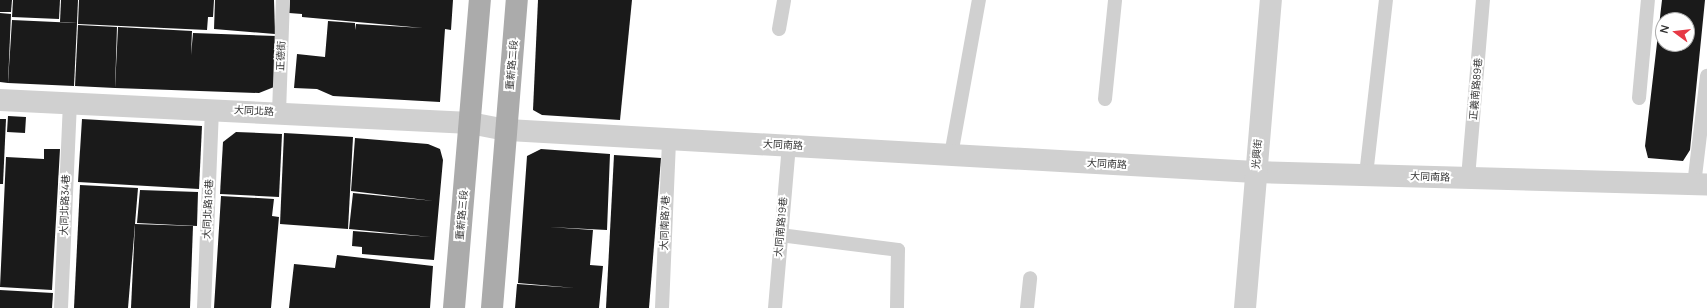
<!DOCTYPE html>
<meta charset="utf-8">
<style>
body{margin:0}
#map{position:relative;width:1707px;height:308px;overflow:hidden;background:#fff;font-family:Manrope,"Noto Sans TC",sans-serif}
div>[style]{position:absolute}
.building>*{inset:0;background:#1a1a1a}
.lane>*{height:14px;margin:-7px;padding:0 7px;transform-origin:7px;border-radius:7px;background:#d0d0d0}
.street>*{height:22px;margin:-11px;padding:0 11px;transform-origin:11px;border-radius:11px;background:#d0d0d0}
.primary>*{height:22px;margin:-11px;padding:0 11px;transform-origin:11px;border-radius:11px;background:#ababab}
span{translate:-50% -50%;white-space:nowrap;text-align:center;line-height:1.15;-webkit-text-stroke:4px #fff;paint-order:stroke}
.street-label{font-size:10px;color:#333}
.north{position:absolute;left:1655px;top:12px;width:40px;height:40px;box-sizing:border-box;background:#fff;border:1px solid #adadad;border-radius:50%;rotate:285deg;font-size:11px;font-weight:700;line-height:16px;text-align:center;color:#333}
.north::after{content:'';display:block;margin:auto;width:14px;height:18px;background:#e63946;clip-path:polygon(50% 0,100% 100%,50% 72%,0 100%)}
</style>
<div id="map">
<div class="building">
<i style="clip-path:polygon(0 0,12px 0,11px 12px,0 12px)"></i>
<i style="clip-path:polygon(13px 0,60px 0,59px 19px,12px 17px)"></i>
<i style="clip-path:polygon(61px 0,78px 0,77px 23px,60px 22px)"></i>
<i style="clip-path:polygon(79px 0,214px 0,213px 17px,208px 17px,207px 30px,78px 24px)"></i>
<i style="clip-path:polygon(215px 0,274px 0,275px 34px,214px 29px)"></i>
<i style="clip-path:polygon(290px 0,453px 0,451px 30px,445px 29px,440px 102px,333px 96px,317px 89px,294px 88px,297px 54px,325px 57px,328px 21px,355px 23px,355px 30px,356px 24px,423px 28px,302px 17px,302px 14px,289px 13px)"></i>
<i style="clip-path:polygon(538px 0,632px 0,620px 120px,542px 115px,533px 110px)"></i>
<i style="clip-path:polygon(evenodd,1662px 0,1705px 0,1690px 150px,1683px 161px,1648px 158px,1645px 146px,1662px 0,1663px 20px,1687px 20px,1687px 44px,1663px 44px,1663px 20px)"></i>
<i style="clip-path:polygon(0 13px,11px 14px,8px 83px,0 82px)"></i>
<i style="clip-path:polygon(12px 20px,77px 23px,74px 86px,8px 83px)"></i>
<i style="clip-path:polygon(78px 25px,117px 27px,115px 88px,75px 86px)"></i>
<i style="clip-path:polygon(118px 27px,192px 31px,191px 55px,193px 33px,276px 36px,274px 87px,259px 93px,115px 88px)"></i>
<i style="clip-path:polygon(8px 116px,26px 117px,25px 133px,7px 132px)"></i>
<i style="clip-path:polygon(0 119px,6px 119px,3px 184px,0 184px)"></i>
<i style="clip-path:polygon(82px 119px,202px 126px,199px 189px,78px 182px)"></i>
<i style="clip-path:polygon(236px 132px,282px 134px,279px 197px,220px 194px,223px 142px)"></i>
<i style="clip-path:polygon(284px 133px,353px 137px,348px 229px,280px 224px)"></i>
<i style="clip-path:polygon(355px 138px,428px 144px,440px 149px,443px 160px,434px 260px,362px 254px,362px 247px,352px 246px,353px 231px,431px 237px,349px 229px,353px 193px,434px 201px,351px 191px)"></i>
<i style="clip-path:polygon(44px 149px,60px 149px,52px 290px,0 287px,6px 157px,44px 159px)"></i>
<i style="clip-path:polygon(541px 149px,610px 154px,607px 230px,549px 227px,593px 230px,590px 265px,603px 266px,599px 308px,515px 308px,517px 284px,575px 288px,518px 283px,527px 156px)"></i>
<i style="clip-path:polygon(614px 155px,661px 158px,649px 308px,606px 308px)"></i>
<i style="clip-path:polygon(80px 185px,138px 188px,128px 308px,74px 308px)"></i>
<i style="clip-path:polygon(140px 190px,198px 192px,197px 226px,137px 223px)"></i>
<i style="clip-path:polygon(221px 196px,274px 199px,272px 216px,279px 217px,271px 308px,214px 308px)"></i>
<i style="clip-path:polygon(135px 224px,193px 226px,190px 308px,131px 308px)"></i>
<i style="clip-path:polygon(337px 255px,433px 266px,430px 308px,289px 308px,294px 264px,335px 268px)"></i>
<i style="clip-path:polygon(0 290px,53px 293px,52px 308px,0 308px)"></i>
</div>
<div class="lane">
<i style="left:779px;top:29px;width:29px;rotate:-80deg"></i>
<i style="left:1639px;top:98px;width:98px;rotate:-84.8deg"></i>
<i style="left:1105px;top:99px;width:100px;rotate:-84.2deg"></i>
<i style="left:279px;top:113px;width:113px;rotate:-88deg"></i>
<i style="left:951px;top:155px;width:158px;rotate:-79.8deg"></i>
<i style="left:1366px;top:175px;width:176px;rotate:-83.5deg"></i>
<i style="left:1468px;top:178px;width:179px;rotate:-85.2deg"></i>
<i style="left:1694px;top:185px;width:110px;rotate:-83.2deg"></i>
<i style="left:780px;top:235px;width:119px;rotate:7.2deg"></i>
<i style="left:898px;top:250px;width:58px;rotate:91deg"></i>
<i style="left:61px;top:308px;width:206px;rotate:-87.5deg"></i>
<i style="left:204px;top:308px;width:199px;rotate:-87.7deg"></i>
<i style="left:662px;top:308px;width:169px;rotate:-87.6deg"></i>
<i style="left:775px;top:308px;width:163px;rotate:-85.1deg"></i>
<i style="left:1027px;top:308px;width:30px;rotate:-84deg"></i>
</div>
<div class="street">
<i style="left:0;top:100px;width:471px;rotate:2.8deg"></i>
<i style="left:470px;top:123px;width:38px;rotate:11deg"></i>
<i style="left:507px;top:130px;width:749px;rotate:3.21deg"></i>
<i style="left:1255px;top:172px;width:452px;rotate:1.6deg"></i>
<i style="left:1245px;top:308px;width:309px;rotate:-85.2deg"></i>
</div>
<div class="primary">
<i style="left:454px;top:308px;width:309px;rotate:-85.2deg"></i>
<i style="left:492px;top:308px;width:309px;rotate:-85.4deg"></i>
</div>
<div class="street-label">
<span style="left:281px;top:56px;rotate:-88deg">正德街</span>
<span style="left:512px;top:65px;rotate:-85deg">重新路二段</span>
<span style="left:1476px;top:89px;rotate:-85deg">正義南路89巷</span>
<span style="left:254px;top:111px;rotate:3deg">大同北路</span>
<span style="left:783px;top:145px;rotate:3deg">大同南路</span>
<span style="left:1257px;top:154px;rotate:-85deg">光興街</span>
<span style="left:1107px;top:164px;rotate:3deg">大同南路</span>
<span style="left:1430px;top:177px;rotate:2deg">大同南路</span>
<span style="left:65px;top:205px;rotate:-88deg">大同北路34巷</span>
<span style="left:208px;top:209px;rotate:-87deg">大同北路16巷</span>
<span style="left:462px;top:215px;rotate:-85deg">重新路三段</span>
<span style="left:665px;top:223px;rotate:-88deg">大同南路7巷</span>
<span style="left:781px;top:227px;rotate:-85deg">大同南路19巷</span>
</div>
<div class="north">N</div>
</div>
